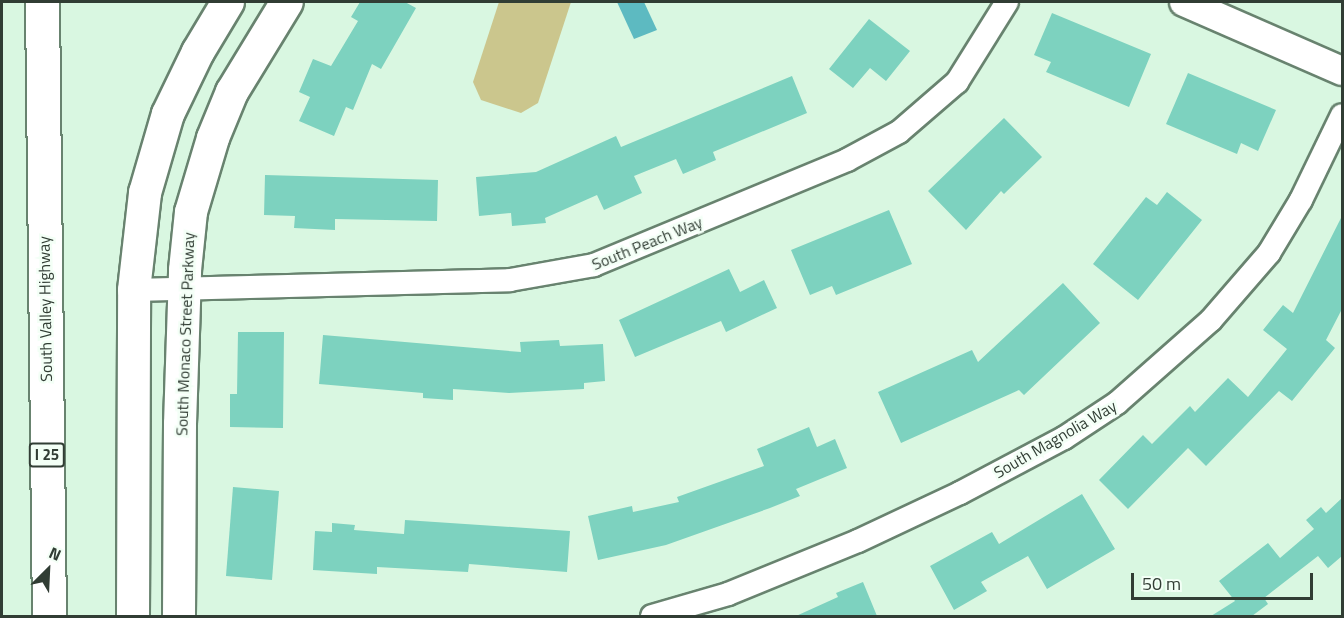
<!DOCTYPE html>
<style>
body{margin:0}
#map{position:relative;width:1344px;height:618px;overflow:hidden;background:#d9f7e1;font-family:"Titillium Web",sans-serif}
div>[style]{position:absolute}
.green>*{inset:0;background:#cbc68d}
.water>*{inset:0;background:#5dbac1}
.building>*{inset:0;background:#7dd2bf}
.roads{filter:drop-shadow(2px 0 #68836f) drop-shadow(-2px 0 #68836f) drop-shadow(0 2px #68836f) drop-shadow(0 -2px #68836f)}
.minor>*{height:22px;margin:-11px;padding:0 11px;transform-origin:11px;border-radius:11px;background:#fff}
.tertiary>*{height:28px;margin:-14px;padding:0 14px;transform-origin:14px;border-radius:14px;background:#fff}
.secondary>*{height:32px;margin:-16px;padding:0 16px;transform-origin:16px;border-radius:16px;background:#fff}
.motorway>*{height:33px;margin:-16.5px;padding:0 16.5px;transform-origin:16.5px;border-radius:16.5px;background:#fff}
span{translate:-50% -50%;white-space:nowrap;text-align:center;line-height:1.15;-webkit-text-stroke:5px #f3fff6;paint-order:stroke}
.shield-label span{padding:2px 4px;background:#f3fff6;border:2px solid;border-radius:4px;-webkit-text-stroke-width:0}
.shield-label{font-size:15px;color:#313d34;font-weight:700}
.street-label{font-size:16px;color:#313d34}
.frame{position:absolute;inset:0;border:3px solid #313d34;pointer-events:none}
.north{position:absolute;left:18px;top:540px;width:60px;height:60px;-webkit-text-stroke:4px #f3fff6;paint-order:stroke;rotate:24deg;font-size:16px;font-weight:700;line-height:24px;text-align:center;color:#313d34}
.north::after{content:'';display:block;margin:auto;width:21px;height:27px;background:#313d34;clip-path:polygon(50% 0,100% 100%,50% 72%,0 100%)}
.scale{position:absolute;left:1131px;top:573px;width:182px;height:27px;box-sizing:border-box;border:3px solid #313d34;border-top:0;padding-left:8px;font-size:18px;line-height:21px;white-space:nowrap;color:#313d34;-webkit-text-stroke:4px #f3fff6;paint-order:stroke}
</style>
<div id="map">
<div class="green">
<i style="clip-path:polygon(499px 2px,571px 2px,538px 103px,521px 113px,481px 100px,473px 82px)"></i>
</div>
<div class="water">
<i style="clip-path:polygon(617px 2px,644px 2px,657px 30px,634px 39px)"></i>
</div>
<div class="building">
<i style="clip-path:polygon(360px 2px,405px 2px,416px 8px,381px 69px,372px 64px,353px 110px,346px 107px,334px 136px,299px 121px,310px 97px,299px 92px,313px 59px,331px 66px,358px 21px,351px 17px)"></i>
<i style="clip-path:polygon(1052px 13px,1151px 54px,1129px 107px,1046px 72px,1051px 62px,1034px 55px)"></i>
<i style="clip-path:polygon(869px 19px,910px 51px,886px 81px,870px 68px,853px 88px,829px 69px)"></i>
<i style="clip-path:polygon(1188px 73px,1276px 110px,1258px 151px,1241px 143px,1237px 154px,1166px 124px)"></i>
<i style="clip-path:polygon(792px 76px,807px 113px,713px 152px,716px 160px,683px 174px,676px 159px,634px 176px,642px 193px,604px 210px,597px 195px,545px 218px,546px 223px,512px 226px,511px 213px,479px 216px,476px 177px,536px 172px,616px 136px,621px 147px)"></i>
<i style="clip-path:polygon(1004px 118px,1042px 157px,1004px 194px,1001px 191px,966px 230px,928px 191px)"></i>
<i style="clip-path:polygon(265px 175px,438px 180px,437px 221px,335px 219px,335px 230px,294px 228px,295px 216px,264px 215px)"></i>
<i style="clip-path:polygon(1167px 192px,1202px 220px,1138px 300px,1093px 264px,1146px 197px,1157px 205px)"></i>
<i style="clip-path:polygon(889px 210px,912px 264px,836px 295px,832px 286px,810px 295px,791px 250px)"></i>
<i style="clip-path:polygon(1342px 216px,1342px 309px,1326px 340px,1335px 348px,1292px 401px,1279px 391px,1206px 466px,1188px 448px,1128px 509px,1099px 480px,1143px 435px,1152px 444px,1190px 406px,1195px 412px,1228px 378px,1248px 397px,1287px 349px,1263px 330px,1283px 305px,1293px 313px)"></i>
<i style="clip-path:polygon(729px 269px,740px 292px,764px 280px,777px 308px,726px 332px,721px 321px,635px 357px,619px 320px)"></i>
<i style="clip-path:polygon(1063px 283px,1100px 323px,1024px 395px,1019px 390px,901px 443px,878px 392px,972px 350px,978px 362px)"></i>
<i style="clip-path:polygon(238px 332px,284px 332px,283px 428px,230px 427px,230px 394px,237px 394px)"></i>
<i style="clip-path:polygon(323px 335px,521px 352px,520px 342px,559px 340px,560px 346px,603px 344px,605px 381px,584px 383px,584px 389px,509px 393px,453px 389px,453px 400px,423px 398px,423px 393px,319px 384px)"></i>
<i style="clip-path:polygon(809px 427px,817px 447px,835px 439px,847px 468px,796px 489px,800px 496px,770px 508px,666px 545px,598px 560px,588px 516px,632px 506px,633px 512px,679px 502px,677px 497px,764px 466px,757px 449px)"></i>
<i style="clip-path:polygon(233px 487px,279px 491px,272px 580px,226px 576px)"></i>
<i style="clip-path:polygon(1082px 494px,1115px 549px,1047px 589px,1028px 556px,981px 582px,987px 591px,954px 610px,930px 566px,992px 532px,999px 544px)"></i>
<i style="clip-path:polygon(1342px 498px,1342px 556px,1328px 568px,1318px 556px,1264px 598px,1268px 604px,1252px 616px,1211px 616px,1235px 601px,1219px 581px,1268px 543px,1280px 558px,1314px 529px,1306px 520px,1321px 507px,1326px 513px)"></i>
<i style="clip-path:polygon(405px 520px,570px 531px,567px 572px,469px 564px,468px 572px,377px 567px,377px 574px,313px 570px,315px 531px,332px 532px,332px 523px,355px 525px,354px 530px,404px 534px)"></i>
<i style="clip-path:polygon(863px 582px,877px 616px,796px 616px,838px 597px,836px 593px)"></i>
</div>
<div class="roads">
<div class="minor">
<i style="left:134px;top:290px;width:376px;rotate:-1.5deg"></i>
<i style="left:510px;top:280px;width:85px;rotate:-10.1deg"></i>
<i style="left:594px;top:265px;width:274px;rotate:-22.5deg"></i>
<i style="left:847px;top:160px;width:59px;rotate:-28.3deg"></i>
<i style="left:899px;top:132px;width:77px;rotate:-40.8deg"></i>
<i style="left:957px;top:82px;width:94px;rotate:-58deg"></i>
<i style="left:652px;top:616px;width:79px;rotate:-16.1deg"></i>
<i style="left:728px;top:594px;width:140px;rotate:-22.2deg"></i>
<i style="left:858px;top:541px;width:113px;rotate:-25.2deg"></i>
<i style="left:960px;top:493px;width:118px;rotate:-27.9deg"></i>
<i style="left:1064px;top:438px;width:64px;rotate:-33.4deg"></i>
<i style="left:1117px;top:403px;width:125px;rotate:-41.4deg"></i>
<i style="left:1211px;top:320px;width:89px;rotate:-49.1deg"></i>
<i style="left:1269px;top:253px;width:62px;rotate:-58.9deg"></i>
<i style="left:1301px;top:200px;width:94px;rotate:-64.2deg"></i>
</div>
<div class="tertiary">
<i style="left:1184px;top:2px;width:172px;rotate:23.6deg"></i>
</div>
<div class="secondary">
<i style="left:133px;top:616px;width:326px;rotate:-89.8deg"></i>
<i style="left:134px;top:290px;width:98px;rotate:-83.5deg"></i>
<i style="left:145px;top:193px;width:82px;rotate:-73.8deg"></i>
<i style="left:168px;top:114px;width:69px;rotate:-64.2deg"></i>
<i style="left:198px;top:52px;width:58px;rotate:-59deg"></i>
<i style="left:179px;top:616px;width:192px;rotate:-89.7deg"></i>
<i style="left:180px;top:424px;width:154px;rotate:-88.1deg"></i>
<i style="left:185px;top:270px;width:58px;rotate:-84.1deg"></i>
<i style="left:191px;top:212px;width:77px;rotate:-73.4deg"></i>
<i style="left:213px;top:138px;width:50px;rotate:-67.6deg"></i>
<i style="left:232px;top:92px;width:105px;rotate:-58.6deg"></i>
</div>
<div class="motorway">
<i style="left:42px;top:2px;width:614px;rotate:89.35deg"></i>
</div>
</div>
<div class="shield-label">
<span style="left:47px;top:455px">I 25</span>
</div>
<div class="street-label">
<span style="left:647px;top:243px;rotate:-22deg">South Peach Way</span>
<span style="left:45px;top:309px;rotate:-91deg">South Valley Highway</span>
<span style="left:185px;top:334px;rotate:-88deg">South Monaco Street Parkway</span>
<span style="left:1055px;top:439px;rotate:-30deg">South Magnolia Way</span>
</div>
<div class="frame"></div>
<div class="north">N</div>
<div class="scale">50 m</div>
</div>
